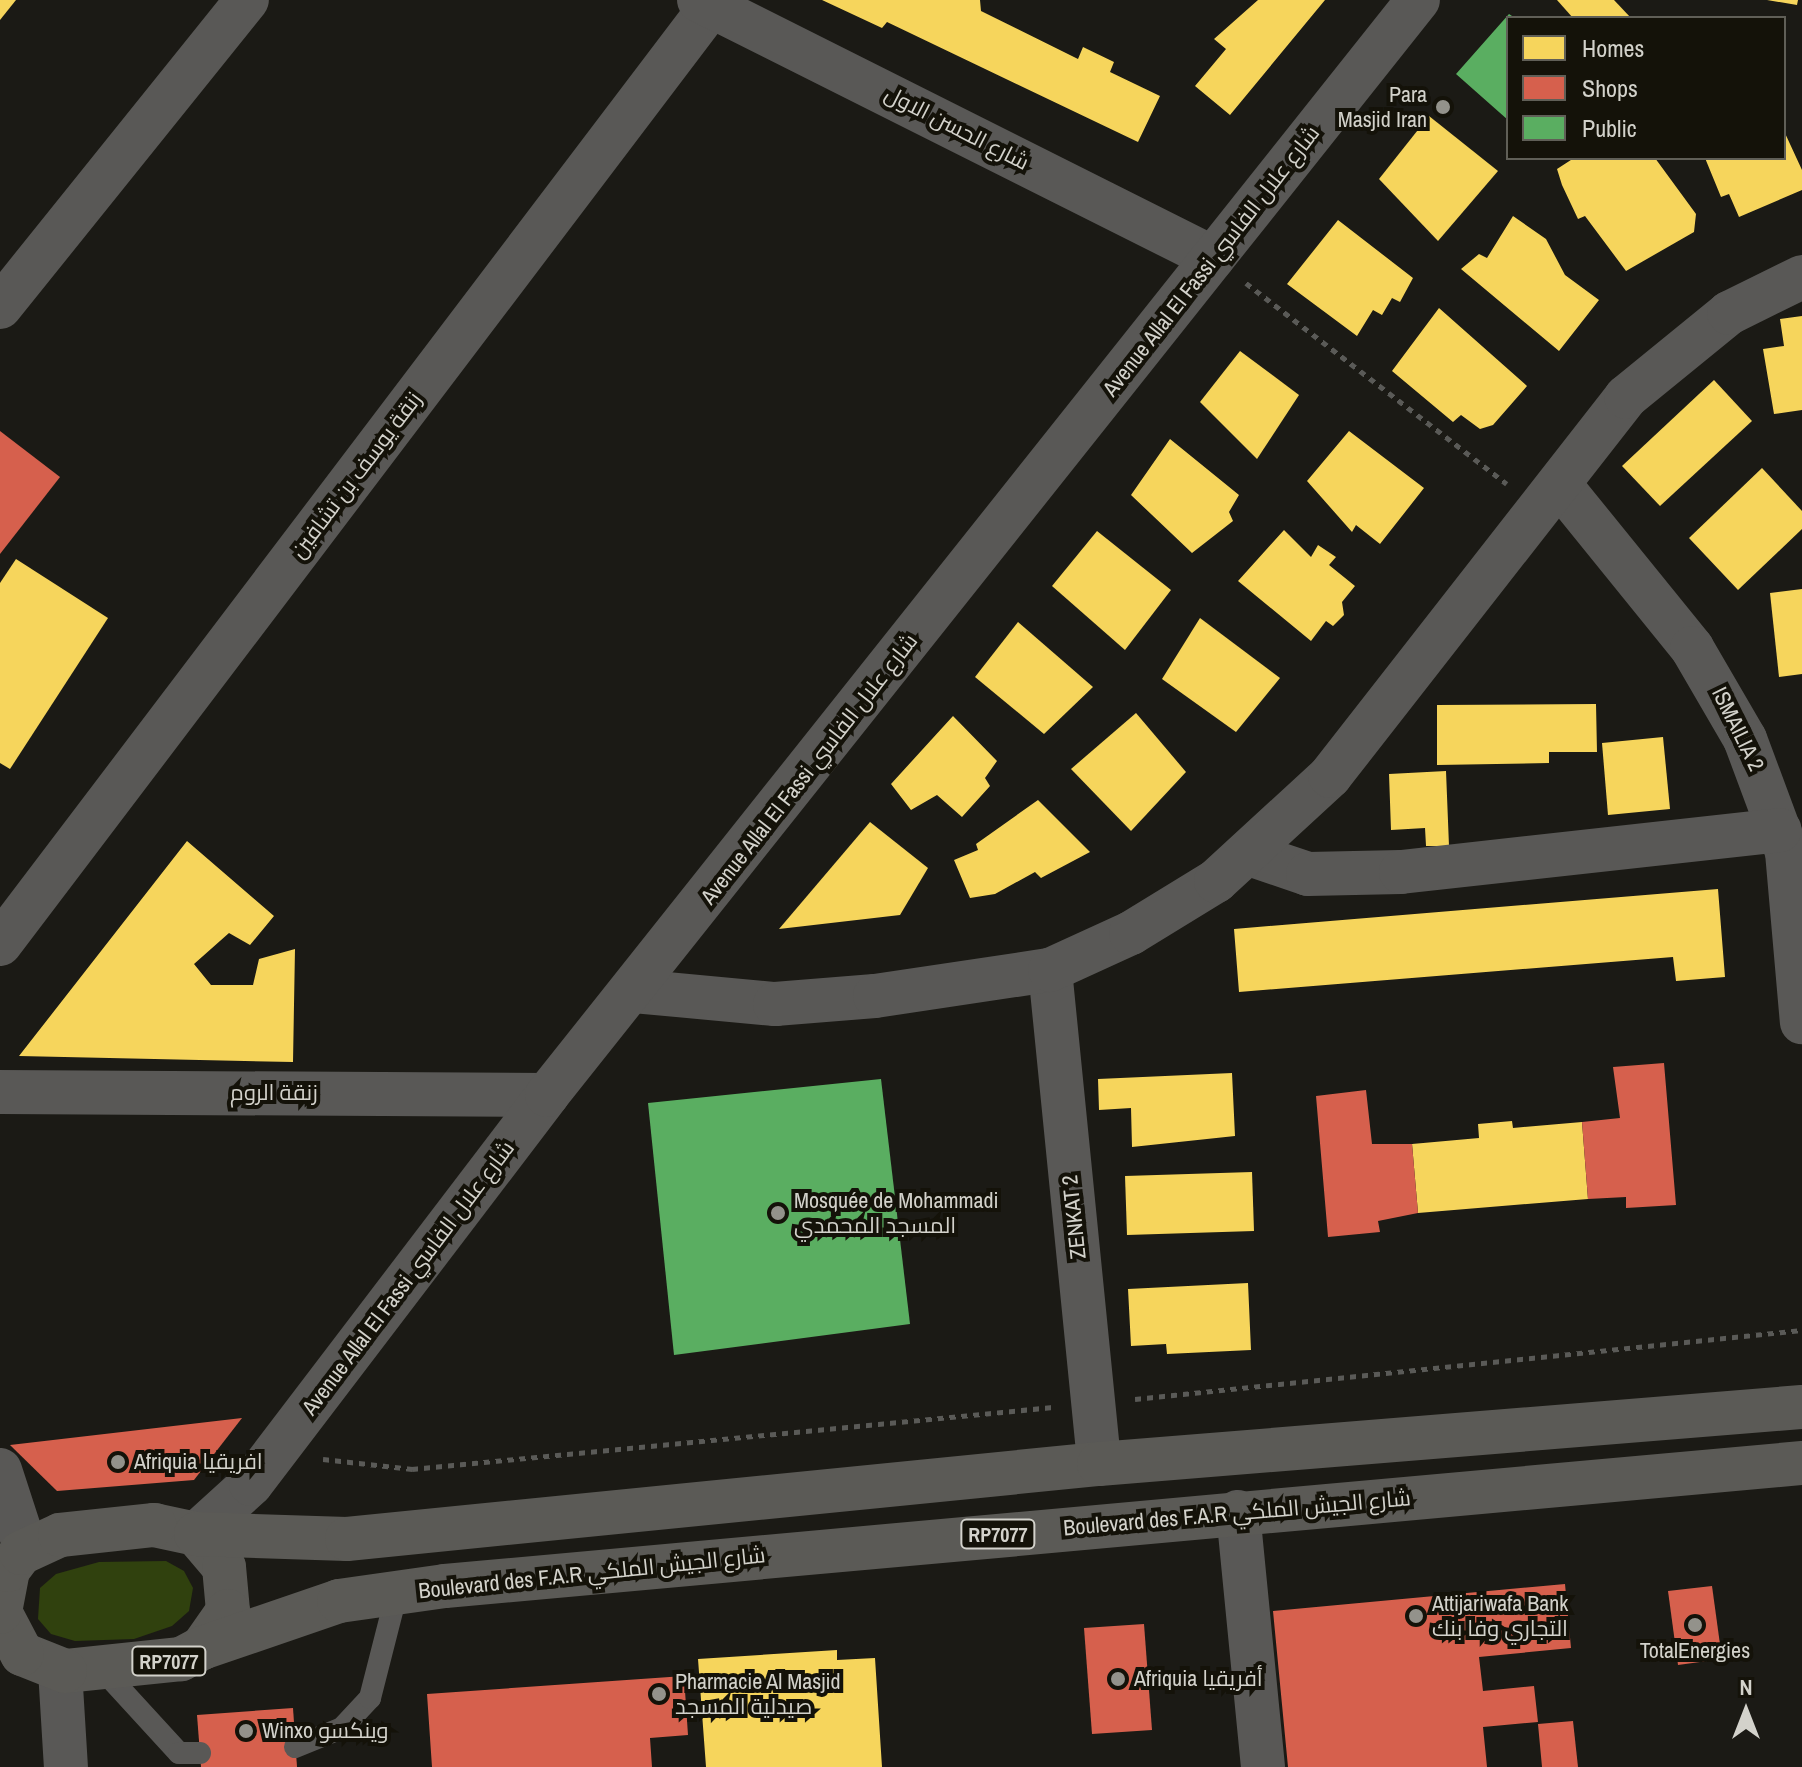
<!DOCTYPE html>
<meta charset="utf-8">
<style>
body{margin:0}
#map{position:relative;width:1802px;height:1767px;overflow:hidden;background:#1b1a15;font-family:"Archivo Narrow",Cairo,sans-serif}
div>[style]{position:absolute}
.green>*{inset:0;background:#30410e}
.homes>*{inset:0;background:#f6d55c}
.shops>*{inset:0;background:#d6604d}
.public>*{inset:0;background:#5aae61}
.path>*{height:5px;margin-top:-2.5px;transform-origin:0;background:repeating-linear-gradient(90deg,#5a5a57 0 6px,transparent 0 12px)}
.service>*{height:22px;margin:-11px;padding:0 11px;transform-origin:11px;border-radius:11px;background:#595856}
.minor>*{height:44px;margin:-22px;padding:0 22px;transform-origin:22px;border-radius:22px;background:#595856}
.tertiary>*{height:44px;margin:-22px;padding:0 22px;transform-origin:22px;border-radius:22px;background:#595856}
.primary>*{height:44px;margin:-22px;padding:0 22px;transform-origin:22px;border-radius:22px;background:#5b5a56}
.dots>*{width:22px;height:22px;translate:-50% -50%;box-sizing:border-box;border:4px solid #141209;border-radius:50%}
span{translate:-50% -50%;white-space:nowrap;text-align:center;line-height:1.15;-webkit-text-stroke:8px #141209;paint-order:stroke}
.shield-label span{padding:2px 6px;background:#141209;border:2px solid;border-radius:6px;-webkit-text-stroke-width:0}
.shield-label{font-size:20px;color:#d3d2cb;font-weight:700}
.poi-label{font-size:22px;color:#d3d2cb}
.right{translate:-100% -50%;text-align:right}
.left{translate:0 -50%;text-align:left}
.street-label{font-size:22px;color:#d3d2cb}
.legend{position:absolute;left:1506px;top:16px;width:280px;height:144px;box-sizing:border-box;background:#141209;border:2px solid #605f57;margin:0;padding:10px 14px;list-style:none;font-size:24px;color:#d3d2cb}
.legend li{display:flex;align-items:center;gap:16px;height:40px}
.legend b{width:40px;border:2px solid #605f57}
.north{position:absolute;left:1706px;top:1671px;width:80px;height:80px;-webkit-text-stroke:6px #141209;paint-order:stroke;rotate:0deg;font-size:22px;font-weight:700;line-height:32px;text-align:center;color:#d3d2cb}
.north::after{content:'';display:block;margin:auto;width:28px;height:36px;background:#d3d2cb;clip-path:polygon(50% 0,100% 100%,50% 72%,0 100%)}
</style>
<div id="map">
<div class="green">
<i style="clip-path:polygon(166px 1561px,184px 1571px,193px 1588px,189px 1611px,172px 1626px,134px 1639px,75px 1641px,51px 1634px,38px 1619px,40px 1588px,56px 1574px,99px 1562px)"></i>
</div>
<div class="homes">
<i style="clip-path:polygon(0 0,16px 0,0 20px)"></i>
<i style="clip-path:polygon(822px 0,980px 0,981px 11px,1078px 59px,1083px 47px,1114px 62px,1110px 72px,1160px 96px,1138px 142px,887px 22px,882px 28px)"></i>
<i style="clip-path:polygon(1258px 0,1325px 0,1230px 115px,1195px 86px,1226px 49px,1214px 39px)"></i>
<i style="clip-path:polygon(1557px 0,1614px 0,1631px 18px,1573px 18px)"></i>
<i style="clip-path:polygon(1767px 0,1798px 0,1797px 5px)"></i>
<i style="clip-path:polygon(1429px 116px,1498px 171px,1438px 241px,1379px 179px)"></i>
<i style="clip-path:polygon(1784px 131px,1802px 170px,1802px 190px,1739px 217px,1729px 194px,1721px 197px,1705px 158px,1784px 158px)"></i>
<i style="clip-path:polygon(1574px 158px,1655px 158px,1696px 214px,1694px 232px,1626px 271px,1585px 216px,1578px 219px,1562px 185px,1557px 169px)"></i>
<i style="clip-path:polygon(1513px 216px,1546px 239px,1565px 275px,1599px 300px,1559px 351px,1461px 269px,1479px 254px,1487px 258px)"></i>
<i style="clip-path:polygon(1338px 220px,1413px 278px,1400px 302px,1392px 298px,1382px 315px,1373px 310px,1357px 336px,1287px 284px)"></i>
<i style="clip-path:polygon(1439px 308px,1527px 386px,1493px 425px,1480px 429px,1461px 415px,1453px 422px,1392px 371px)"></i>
<i style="clip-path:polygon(1802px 316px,1802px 410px,1774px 414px,1763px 349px,1784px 346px,1780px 319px)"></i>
<i style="clip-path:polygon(1240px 351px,1299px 395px,1257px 459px,1200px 402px)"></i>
<i style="clip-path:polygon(1714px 380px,1752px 421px,1660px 506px,1622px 466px)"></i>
<i style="clip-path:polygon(1349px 431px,1424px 488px,1380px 544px,1356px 525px,1352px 532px,1307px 481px)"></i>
<i style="clip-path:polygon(1170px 439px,1239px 495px,1229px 512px,1233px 521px,1192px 553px,1131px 495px)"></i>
<i style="clip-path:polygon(1762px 468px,1802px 511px,1802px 529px,1738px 590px,1689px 538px)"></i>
<i style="clip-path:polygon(1284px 530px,1311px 557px,1318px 545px,1336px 557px,1329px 565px,1355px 586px,1342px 602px,1344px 615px,1333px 626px,1326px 621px,1311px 641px,1238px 581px)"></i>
<i style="clip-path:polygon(1097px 531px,1171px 590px,1125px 650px,1052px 586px)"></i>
<i style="clip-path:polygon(16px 559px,108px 618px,10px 769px,0 763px,0 583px)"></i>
<i style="clip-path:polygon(1802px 589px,1802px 674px,1779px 677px,1770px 593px)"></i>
<i style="clip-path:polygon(1200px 618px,1280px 678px,1236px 732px,1162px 679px)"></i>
<i style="clip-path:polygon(1018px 622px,1093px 687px,1044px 734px,975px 677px)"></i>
<i style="clip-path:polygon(1596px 704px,1597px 752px,1549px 752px,1549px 763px,1437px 765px,1437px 705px)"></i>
<i style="clip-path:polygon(1136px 713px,1186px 772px,1131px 831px,1071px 769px)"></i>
<i style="clip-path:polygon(953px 716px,997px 761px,985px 778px,990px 786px,962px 817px,937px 795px,911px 810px,891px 784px)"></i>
<i style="clip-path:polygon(1663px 737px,1670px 809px,1608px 815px,1602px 743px)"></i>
<i style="clip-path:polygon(1446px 771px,1449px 846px,1426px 846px,1425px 828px,1391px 830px,1389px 774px)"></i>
<i style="clip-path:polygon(1038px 800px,1090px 852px,1041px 878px,1035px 872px,995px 894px,970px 898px,954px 860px,978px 850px,976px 844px)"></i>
<i style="clip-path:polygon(870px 822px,928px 868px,900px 915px,779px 929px)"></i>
<i style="clip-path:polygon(187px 841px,274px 916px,250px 945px,229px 933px,194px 964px,211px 985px,253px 985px,259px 959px,295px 949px,293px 1062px,19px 1056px)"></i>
<i style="clip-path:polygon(1718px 889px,1725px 977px,1676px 981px,1673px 957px,1239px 992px,1234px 929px)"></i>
<i style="clip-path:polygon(1232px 1073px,1235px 1136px,1132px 1147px,1131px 1108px,1099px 1110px,1098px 1079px)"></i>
<i style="clip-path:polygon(1512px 1121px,1513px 1128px,1582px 1122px,1588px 1199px,1418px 1213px,1412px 1144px,1479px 1138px,1478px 1124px)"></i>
<i style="clip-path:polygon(1252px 1172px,1254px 1231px,1127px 1235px,1125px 1176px)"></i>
<i style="clip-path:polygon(1248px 1283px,1251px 1350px,1167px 1354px,1166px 1344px,1131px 1346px,1128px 1289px)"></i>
<i style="clip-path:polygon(837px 1650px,837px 1660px,875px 1658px,882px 1767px,706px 1767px,698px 1659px)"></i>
</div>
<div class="shops">
<i style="clip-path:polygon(0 431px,60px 477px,0 554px)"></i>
<i style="clip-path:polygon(1664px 1063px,1676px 1205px,1626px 1208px,1626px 1197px,1588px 1199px,1582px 1122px,1620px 1118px,1613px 1067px)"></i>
<i style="clip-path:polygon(1366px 1090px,1372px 1144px,1412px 1144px,1418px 1213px,1378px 1221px,1380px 1232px,1328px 1237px,1316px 1096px)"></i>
<i style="clip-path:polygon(242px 1418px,194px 1480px,57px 1491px,10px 1445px)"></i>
<i style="clip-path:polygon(1565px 1584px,1571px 1648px,1479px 1657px,1483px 1691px,1534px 1686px,1538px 1722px,1483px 1727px,1487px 1767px,1288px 1767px,1273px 1611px)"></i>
<i style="clip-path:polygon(1712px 1586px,1722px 1659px,1678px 1665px,1668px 1591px)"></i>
<i style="clip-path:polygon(1144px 1624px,1152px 1730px,1092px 1734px,1084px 1628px)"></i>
<i style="clip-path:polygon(684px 1676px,688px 1735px,650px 1738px,652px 1767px,432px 1767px,427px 1694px)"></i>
<i style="clip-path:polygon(293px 1708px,297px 1767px,201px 1767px,197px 1715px)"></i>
<i style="clip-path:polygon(1573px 1721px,1578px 1767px,1542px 1767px,1538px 1724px)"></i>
</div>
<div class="public">
<i style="clip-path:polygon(1509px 14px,1515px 18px,1508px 18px,1508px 120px,1456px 74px)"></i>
<i style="clip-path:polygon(881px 1079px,910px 1324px,674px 1355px,648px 1103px)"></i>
</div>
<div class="path">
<i style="left:1246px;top:283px;width:329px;rotate:37.6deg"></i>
<i style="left:1135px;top:1399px;width:671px;rotate:-5.91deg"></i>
<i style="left:323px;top:1459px;width:90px;rotate:6.4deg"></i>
<i style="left:412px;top:1469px;width:644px;rotate:-5.52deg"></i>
</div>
<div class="service">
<i style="left:101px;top:1668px;width:115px;rotate:47.5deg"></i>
<i style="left:179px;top:1753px;width:21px"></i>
<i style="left:295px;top:1747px;width:51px;rotate:-22deg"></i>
<i style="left:342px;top:1728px;width:41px;rotate:-47deg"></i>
<i style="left:370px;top:1698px;width:109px;rotate:-75.7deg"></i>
</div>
<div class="minor">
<i style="left:0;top:307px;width:394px;rotate:-51.2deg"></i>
<i style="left:1560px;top:485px;width:210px;rotate:51deg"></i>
<i style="left:1692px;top:648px;width:105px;rotate:59.8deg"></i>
<i style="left:1745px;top:739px;width:121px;rotate:69.6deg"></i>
<i style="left:1787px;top:852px;width:171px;rotate:85deg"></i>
<i style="left:1249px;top:854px;width:62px;rotate:18.7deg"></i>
<i style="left:1308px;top:874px;width:93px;rotate:-1.2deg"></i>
<i style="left:1401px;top:872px;width:381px;rotate:-6.3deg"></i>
<i style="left:0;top:944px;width:1178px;rotate:-52.83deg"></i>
<i style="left:1050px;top:970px;width:496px;rotate:84.3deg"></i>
<i style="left:634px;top:991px;width:142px;rotate:5.3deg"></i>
<i style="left:775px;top:1004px;width:100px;rotate:-4.6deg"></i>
<i style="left:875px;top:996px;width:177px;rotate:-8.5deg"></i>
<i style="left:1050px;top:970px;width:89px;rotate:-24.6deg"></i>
<i style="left:1131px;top:933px;width:100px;rotate:-31.5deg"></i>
<i style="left:1216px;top:881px;width:155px;rotate:-42.6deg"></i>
<i style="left:1330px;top:776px;width:481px;rotate:-52deg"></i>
<i style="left:1626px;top:397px;width:133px;rotate:-39.2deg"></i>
<i style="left:1729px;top:313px;width:81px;rotate:-26.3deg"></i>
<i style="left:0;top:1092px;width:547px;rotate:0.31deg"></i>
<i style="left:0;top:1470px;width:84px;rotate:72deg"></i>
<i style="left:1238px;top:1512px;width:256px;rotate:84.4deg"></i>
<i style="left:60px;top:1670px;width:97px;rotate:86.5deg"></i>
</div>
<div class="tertiary">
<i style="left:699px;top:0;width:575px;rotate:26.65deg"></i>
<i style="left:196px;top:1534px;width:74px;rotate:-42.3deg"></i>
<i style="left:251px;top:1484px;width:489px;rotate:-52.7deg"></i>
<i style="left:547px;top:1095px;width:1399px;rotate:-51.5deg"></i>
</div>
<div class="primary">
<i style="left:154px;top:1525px;width:43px;rotate:12.1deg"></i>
<i style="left:196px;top:1534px;width:43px;rotate:49.7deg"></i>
<i style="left:224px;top:1567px;width:44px;rotate:84.8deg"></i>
<i style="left:228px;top:1611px;width:45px;rotate:125.1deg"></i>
<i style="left:202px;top:1648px;width:24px;rotate:152deg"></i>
<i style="left:181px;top:1659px;width:117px;rotate:174.1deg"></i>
<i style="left:65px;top:1671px;width:46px;rotate:-158.4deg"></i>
<i style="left:22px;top:1654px;width:47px;rotate:-117.6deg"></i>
<i style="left:0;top:1612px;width:43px;rotate:-79.2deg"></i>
<i style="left:8px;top:1570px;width:21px;rotate:-53deg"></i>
<i style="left:21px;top:1553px;width:43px;rotate:-24.8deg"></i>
<i style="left:60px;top:1535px;width:95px;rotate:-6.1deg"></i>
<i style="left:196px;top:1534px;width:151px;rotate:1.9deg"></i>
<i style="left:347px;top:1539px;width:756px;rotate:-5.7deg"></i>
<i style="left:1099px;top:1464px;width:705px;rotate:-4.64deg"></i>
<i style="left:202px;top:1648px;width:145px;rotate:-18.9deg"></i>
<i style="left:339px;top:1601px;width:107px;rotate:-8.1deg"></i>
<i style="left:445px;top:1586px;width:1363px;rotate:-5.18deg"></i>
</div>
<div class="dots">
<i style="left:1443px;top:107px;background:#93928b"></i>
<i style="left:778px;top:1213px;background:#93928b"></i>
<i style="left:118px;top:1462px;background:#93928b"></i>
<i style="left:1416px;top:1616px;background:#93928b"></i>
<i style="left:1695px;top:1625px;background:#93928b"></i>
<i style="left:1118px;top:1679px;background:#93928b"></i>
<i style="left:659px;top:1694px;background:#93928b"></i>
<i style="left:246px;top:1731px;background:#93928b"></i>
</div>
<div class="shield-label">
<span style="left:998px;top:1534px">RP7077</span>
<span style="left:169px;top:1661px">RP7077</span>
</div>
<div class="poi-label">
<span class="right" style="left:1427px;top:107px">Para<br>Masjid Iran</span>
<span class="left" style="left:794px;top:1213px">Mosquée de Mohammadi<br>المسجد المحمدي</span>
<span class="left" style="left:134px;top:1462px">Afriquia افريقيا</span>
<span class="left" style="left:1432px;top:1616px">Attijariwafa Bank<br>التجاري وفا بنك</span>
<span style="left:1695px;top:1651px">TotalEnergies</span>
<span class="left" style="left:1134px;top:1679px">Afriquia أفريقيا</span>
<span class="left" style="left:675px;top:1694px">Pharmacie Al Masjid<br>صيدلية المسجد</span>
<span class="left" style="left:262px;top:1731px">Winxo وينكسو</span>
</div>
<div class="street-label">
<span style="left:957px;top:128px;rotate:27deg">شارع الحسن الاول</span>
<span style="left:1211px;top:261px;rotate:-52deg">Avenue Allal El Fassi شارع علال الفاسي</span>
<span style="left:356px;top:475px;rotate:-53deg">زنقة يوسف بن تشافين</span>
<span style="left:1738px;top:729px;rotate:64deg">ISMAILIA 2</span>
<span style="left:809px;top:769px;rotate:-52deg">Avenue Allal El Fassi شارع علال الفاسي</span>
<span style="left:274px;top:1093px">زنقة الروم</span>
<span style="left:1074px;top:1217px;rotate:-96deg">ZENKAT 2</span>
<span style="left:408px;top:1278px;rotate:-53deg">Avenue Allal El Fassi شارع علال الفاسي</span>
<span style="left:1237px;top:1513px;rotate:-5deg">Boulevard des F.A.R شارع الجيش الملكي</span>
<span style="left:592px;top:1573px;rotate:-6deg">Boulevard des F.A.R شارع الجيش الملكي</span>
</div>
<ul class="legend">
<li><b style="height:22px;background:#f6d55c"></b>Homes</li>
<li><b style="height:22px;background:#d6604d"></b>Shops</li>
<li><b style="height:22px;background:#5aae61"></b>Public</li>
</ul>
<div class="north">N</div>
</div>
